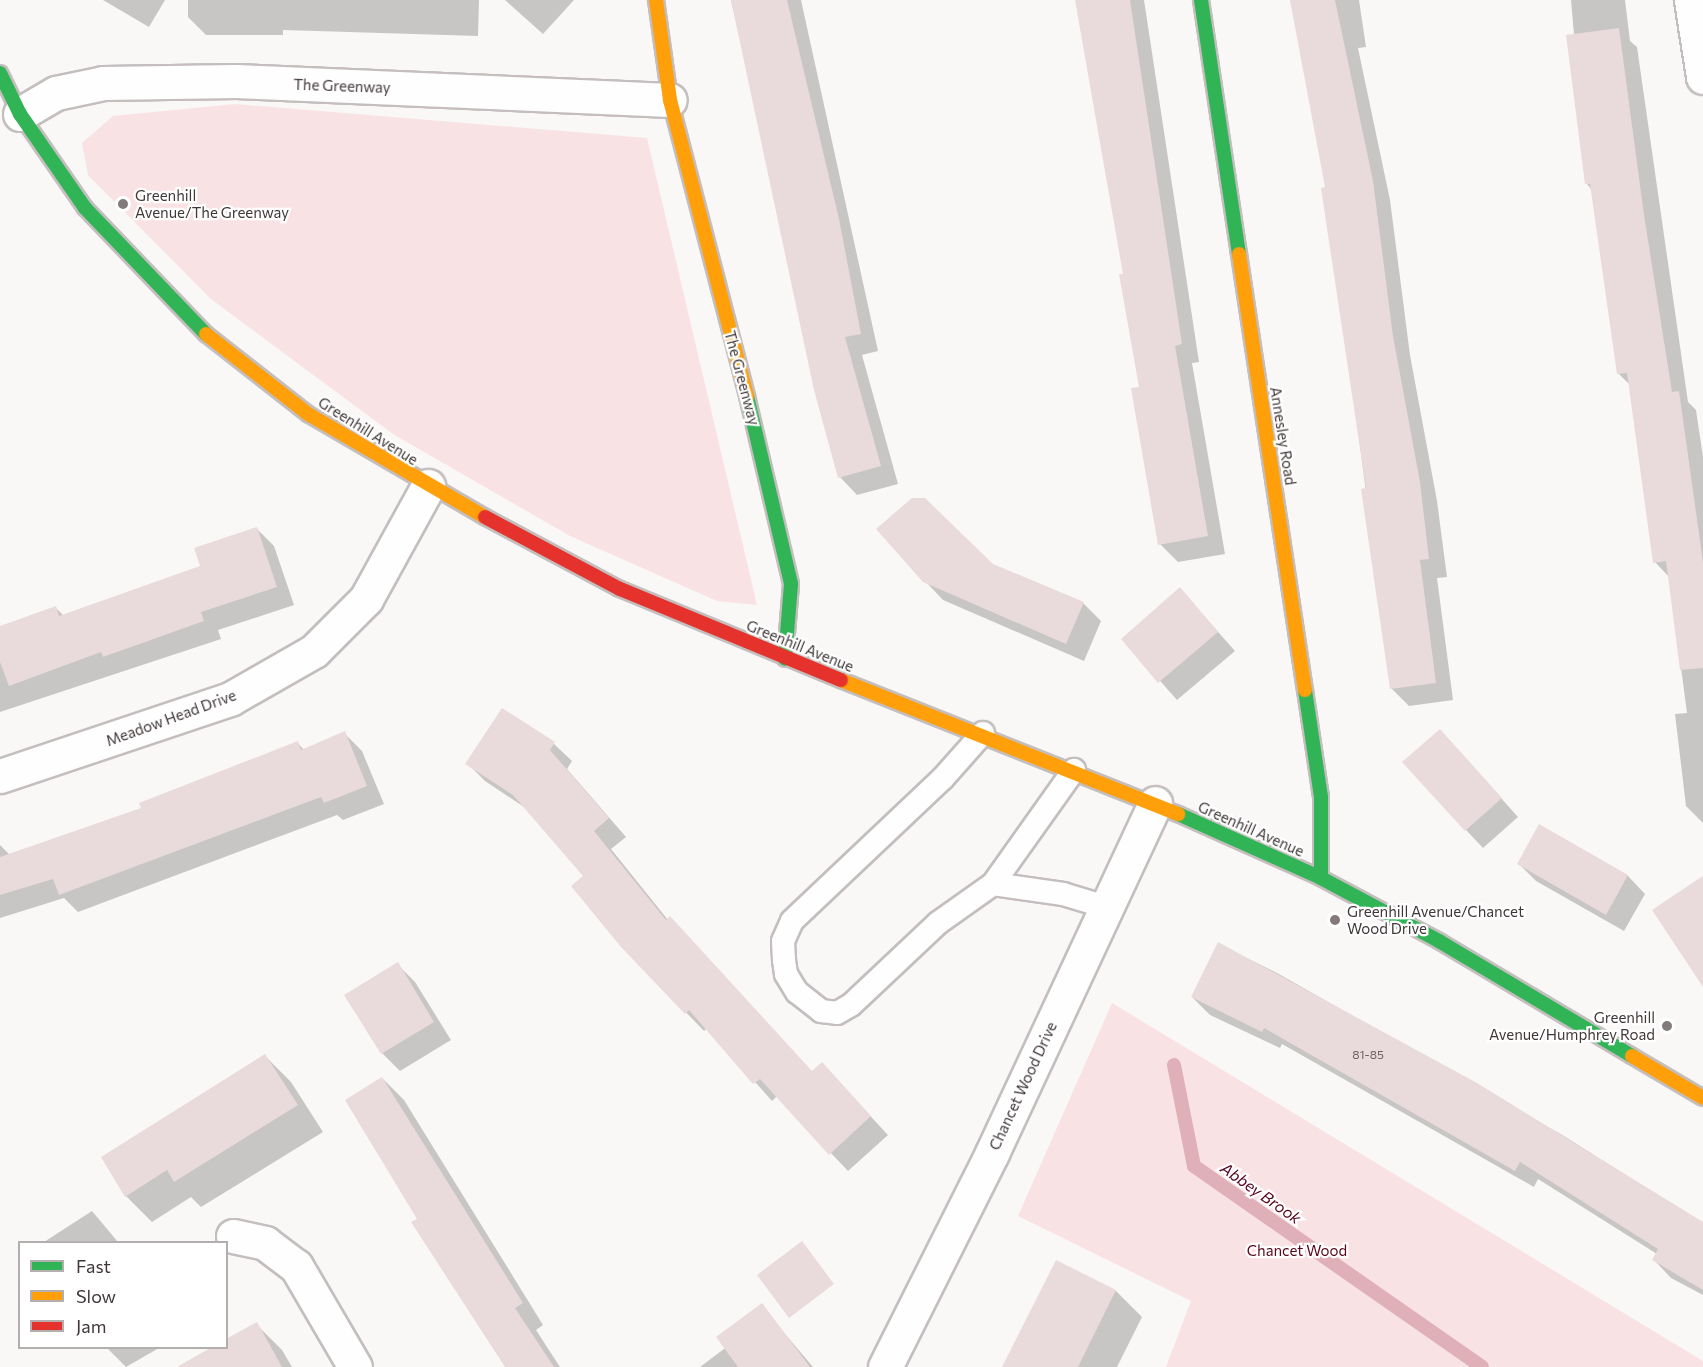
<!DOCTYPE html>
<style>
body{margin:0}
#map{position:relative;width:1703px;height:1367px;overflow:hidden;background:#faf7f7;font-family:Commissioner,sans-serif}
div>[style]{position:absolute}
.green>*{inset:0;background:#f9e2e4}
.shadow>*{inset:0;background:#0003}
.stream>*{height:14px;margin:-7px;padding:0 7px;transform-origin:7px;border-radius:7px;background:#dfb0b7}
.building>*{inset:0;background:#e9dadc}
.roads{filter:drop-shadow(2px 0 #c4bebe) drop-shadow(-2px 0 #c4bebe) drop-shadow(0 2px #c4bebe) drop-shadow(0 -2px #c4bebe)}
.lane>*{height:22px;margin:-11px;padding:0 11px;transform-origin:11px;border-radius:11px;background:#fefefe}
.street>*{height:33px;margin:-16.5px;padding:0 16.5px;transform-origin:16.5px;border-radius:16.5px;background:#fefefe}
.fast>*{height:14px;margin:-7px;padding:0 7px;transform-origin:7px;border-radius:7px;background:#30b455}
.slow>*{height:14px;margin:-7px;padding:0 7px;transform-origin:7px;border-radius:7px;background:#ff9f0a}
.jam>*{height:14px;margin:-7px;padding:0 7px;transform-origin:7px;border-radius:7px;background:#e5322d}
.dots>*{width:16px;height:16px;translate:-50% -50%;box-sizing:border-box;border:3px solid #fff;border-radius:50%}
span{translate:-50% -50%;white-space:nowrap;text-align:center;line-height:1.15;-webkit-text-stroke:4.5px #fff;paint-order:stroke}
.number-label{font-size:12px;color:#6b6061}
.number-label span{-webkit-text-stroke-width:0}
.street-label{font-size:15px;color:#413738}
.poi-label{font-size:15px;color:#413738}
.left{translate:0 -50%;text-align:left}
.right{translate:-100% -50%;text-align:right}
.park-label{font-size:15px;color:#57071f}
.water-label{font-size:16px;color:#56051e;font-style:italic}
.legend{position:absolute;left:18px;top:1241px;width:210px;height:108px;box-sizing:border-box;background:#fff;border:2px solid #b3afaf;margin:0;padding:8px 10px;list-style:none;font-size:18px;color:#413738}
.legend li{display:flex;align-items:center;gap:12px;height:30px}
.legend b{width:30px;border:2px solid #b3afaf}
</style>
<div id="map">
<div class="green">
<i style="clip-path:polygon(235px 104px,647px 138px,757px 605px,717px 601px,570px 536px,393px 434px,211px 299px,88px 175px,82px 143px,113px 116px)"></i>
<i style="clip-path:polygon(1112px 1003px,1703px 1361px,1703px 1367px,1166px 1367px,1191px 1301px,1018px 1216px)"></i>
</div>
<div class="shadow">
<i style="clip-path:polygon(103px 0,165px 0,149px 27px)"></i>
<i style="clip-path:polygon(188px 0,479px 0,478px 36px,283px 30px,283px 35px,206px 35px,188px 17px)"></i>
<i style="clip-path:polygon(505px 0,574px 0,543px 34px)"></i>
<i style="clip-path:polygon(731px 0,801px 0,878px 351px,862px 355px,898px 484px,857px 495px,840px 477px)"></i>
<i style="clip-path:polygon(1076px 0,1144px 0,1199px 362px,1192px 363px,1225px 554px,1178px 562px,1160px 544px,1125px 275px)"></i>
<i style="clip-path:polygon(1293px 0,1359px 0,1366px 47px,1358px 48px,1390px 200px,1410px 355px,1437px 501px,1447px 577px,1437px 578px,1453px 700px,1409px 706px,1391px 688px,1327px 188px)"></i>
<i style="clip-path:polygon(1571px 0,1625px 0,1630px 41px,1637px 47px,1688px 402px,1696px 410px,1703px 457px,1703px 823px,1686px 806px,1675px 714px,1687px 713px,1669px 577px,1655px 562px,1630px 385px,1619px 374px,1592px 190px,1587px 184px)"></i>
<i style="clip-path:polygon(256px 528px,274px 546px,294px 605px,218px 630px,221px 639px,0 712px,0 628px,55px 607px,64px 616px,202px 567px)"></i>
<i style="clip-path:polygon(992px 566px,1083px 603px,1101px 621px,1084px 661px,943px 600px,925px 581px)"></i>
<i style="clip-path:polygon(1180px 589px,1235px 651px,1177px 700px,1123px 639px)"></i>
<i style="clip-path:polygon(344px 733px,362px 751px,384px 804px,343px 820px,337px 815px,78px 912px,64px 898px,0 918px,0 845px,10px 855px,143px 809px,297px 742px,304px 750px)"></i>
<i style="clip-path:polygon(554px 744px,572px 761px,567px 769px,626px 837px,611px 849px,668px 920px,813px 1073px,822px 1064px,888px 1135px,848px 1171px,777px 1096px,772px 1101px,707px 1028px,704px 1031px,622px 946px,585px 877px,527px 809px,485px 781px,467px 763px)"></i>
<i style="clip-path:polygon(1457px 749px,1518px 817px,1483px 848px,1466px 830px)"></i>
<i style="clip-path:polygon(1540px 826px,1628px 876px,1645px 894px,1624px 931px,1536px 881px,1519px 864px)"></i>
<i style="clip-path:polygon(1218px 944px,1277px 973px,1564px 1136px,1703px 1224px,1703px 1295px,1671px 1278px,1654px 1260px,1657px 1254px,1538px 1179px,1534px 1187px,1282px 1044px,1280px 1048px,1210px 1015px,1192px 997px)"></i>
<i style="clip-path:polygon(397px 964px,415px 982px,451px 1040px,400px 1071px,382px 1053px)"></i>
<i style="clip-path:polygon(265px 1056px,291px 1082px,323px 1132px,201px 1207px,191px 1197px,152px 1222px,126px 1196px)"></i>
<i style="clip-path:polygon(382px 1078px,404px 1100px,543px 1325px,536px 1330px,560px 1367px,507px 1367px)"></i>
<i style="clip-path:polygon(92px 1211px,118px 1242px,44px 1242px)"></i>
<i style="clip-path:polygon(1056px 1262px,1116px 1291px,1142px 1317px,1117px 1367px,1004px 1367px)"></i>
<i style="clip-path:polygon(769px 1315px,813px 1367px,700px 1367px)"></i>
<i style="clip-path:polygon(256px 1324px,282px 1350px,292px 1367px,212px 1367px,226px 1348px)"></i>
<i style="clip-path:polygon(107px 1348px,159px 1348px,126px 1367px)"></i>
</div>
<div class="stream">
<i style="left:1174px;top:1065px;width:103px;rotate:78.8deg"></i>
<i style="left:1194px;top:1166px;width:351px;rotate:34.9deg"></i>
</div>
<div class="building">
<i style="clip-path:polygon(731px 0,787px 0,839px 219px,861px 334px,845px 337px,881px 466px,838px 478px,814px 390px)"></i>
<i style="clip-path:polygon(1075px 0,1130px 0,1182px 344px,1175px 346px,1208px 536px,1158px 545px,1131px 388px,1139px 387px,1119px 274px,1123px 274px)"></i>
<i style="clip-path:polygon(1290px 0,1335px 0,1373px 181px,1393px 336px,1420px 482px,1429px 559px,1420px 560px,1436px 683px,1390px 689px,1361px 489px,1366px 488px,1321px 188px,1325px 187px)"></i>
<i style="clip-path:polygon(1619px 28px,1644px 215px,1672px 392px,1679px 391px,1703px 562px,1703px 668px,1680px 670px,1666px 561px,1653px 563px,1627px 373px,1617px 374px,1590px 184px,1585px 184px,1566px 35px)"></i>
<i style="clip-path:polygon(912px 498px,925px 498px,993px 564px,1084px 602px,1066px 644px,923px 582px,876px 529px)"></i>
<i style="clip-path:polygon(257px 527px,277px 587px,201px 612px,204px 621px,103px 657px,101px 652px,9px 686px,0 662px,0 626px,56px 606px,59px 616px,200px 566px,194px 548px)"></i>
<i style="clip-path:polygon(1180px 587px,1218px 632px,1158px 683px,1121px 639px)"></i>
<i style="clip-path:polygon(502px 708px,555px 742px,550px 750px,609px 818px,594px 831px,666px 920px,670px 916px,812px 1071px,822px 1062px,871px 1116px,829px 1155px,760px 1079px,753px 1084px,689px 1010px,685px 1014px,621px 947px,571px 886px,583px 876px,513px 795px,465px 764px)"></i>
<i style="clip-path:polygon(1440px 729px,1502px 798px,1465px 831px,1402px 762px)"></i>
<i style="clip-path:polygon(345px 731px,367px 786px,324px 803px,321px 797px,59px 895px,53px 879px,0 895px,0 857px,141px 808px,139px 803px,298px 741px,301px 750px)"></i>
<i style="clip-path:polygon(1539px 824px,1628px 875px,1606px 915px,1517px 864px)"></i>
<i style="clip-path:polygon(1703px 876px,1703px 987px,1652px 910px)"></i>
<i style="clip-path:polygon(1218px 942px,1477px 1083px,1703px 1222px,1703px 1290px,1652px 1260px,1658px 1249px,1520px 1162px,1515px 1171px,1264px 1028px,1262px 1032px,1191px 997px)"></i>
<i style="clip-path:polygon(398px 962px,434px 1022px,381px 1054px,344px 995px)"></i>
<i style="clip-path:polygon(265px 1054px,298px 1105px,174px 1182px,167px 1170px,125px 1197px,101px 1157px)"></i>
<i style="clip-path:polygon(382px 1077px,523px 1303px,515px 1308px,554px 1367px,505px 1367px,411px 1222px,417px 1219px,345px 1100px)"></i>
<i style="clip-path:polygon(802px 1241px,834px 1284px,789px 1318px,757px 1275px)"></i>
<i style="clip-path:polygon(1056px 1260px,1116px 1290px,1078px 1367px,1002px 1367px)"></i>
<i style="clip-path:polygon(762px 1303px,810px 1367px,738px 1367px,716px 1337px)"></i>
<i style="clip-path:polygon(257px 1322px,282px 1367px,177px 1367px,212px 1347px,226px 1347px,226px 1339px)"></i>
</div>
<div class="roads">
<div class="lane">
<i style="left:983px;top:733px;width:60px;rotate:131.6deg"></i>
<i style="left:943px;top:778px;width:208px;rotate:136.6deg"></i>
<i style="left:792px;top:921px;width:22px;rotate:114deg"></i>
<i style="left:783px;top:941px;width:19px;rotate:87deg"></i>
<i style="left:784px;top:960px;width:14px;rotate:82deg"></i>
<i style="left:786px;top:974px;width:21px;rotate:59deg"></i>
<i style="left:797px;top:992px;width:31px;rotate:38deg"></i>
<i style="left:821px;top:1011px;width:16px;rotate:7deg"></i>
<i style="left:837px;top:1013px;width:16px;rotate:-30deg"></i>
<i style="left:851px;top:1005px;width:120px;rotate:-43.3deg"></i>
<i style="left:938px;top:923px;width:67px;rotate:-35.3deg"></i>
<i style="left:993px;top:884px;width:71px;rotate:8.1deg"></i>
<i style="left:1063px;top:894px;width:45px;rotate:16.8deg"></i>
<i style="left:993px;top:884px;width:140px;rotate:-54.6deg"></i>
</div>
<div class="street">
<i style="left:1691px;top:0;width:78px;rotate:81.1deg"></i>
<i style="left:20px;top:114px;width:42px;rotate:-30.3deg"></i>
<i style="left:56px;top:93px;width:48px;rotate:-12deg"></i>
<i style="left:103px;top:83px;width:133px;rotate:-0.9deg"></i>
<i style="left:236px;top:81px;width:434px;rotate:2.5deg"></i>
<i style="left:0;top:776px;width:243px;rotate:-18.5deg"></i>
<i style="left:230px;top:699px;width:97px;rotate:-29.7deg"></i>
<i style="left:314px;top:651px;width:74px;rotate:-45deg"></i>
<i style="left:366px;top:599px;width:129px;rotate:-61.2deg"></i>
<i style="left:233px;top:1236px;width:33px;rotate:12deg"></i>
<i style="left:265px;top:1243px;width:39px;rotate:37deg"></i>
<i style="left:296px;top:1266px;width:117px;rotate:59.7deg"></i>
<i style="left:885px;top:1367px;width:239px;rotate:-63.4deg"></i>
<i style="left:992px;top:1153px;width:386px;rotate:-65deg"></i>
</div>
<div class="fast">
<i style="left:1201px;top:0;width:257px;rotate:81.5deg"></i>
<i style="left:0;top:73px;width:46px;rotate:64deg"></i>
<i style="left:20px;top:114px;width:114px;rotate:55.3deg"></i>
<i style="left:85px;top:208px;width:175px;rotate:46.2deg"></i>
<i style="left:747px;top:396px;width:193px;rotate:76.8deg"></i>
<i style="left:791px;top:584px;width:75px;rotate:94.6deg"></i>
<i style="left:1305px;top:690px;width:108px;rotate:81.5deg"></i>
<i style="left:1321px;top:797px;width:81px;rotate:90deg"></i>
<i style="left:1178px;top:814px;width:157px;rotate:24.1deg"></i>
<i style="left:1321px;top:878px;width:134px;rotate:28.1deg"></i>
<i style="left:1439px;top:941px;width:225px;rotate:30.8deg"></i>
</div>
<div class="slow">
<i style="left:656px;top:0;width:101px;rotate:82deg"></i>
<i style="left:670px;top:100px;width:306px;rotate:75.4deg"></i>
<i style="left:1239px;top:254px;width:441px;rotate:81.4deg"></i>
<i style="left:206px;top:334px;width:130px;rotate:38.1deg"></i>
<i style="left:308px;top:414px;width:205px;rotate:30.2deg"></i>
<i style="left:841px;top:680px;width:363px;rotate:21.7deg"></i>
<i style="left:1632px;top:1056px;width:82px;rotate:30.6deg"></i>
</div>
<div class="jam">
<i style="left:485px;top:517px;width:153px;rotate:28.1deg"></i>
<i style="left:620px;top:589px;width:239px;rotate:22.4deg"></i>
</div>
</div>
<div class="dots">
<i style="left:123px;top:204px;background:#827a7b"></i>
<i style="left:1335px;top:920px;background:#827a7b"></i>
<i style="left:1667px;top:1026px;background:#827a7b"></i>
</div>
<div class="number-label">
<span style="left:1368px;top:1055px">81-85</span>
</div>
<div class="street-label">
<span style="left:342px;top:86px;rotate:2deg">The Greenway</span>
<span style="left:742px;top:378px;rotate:75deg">The Greenway</span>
<span style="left:368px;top:431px;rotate:32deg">Greenhill Avenue</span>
<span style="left:1283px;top:436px;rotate:81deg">Annesley Road</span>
<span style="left:800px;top:646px;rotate:22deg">Greenhill Avenue</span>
<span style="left:171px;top:718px;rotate:-20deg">Meadow Head Drive</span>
<span style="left:1251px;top:829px;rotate:24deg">Greenhill Avenue</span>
<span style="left:1023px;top:1086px;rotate:-65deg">Chancet Wood Drive</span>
</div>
<div class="poi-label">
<span class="left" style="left:135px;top:204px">Greenhill<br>Avenue/The Greenway</span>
<span class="left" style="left:1347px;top:920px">Greenhill Avenue/Chancet<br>Wood Drive</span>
<span class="right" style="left:1655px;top:1026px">Greenhill<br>Avenue/Humphrey Road</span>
</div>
<div class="park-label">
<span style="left:1297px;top:1251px">Chancet Wood</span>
</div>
<div class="water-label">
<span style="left:1261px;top:1193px;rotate:35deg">Abbey Brook</span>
</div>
<ul class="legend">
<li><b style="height:8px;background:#30b455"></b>Fast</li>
<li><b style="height:8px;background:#ff9f0a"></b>Slow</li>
<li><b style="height:8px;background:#e5322d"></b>Jam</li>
</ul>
</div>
